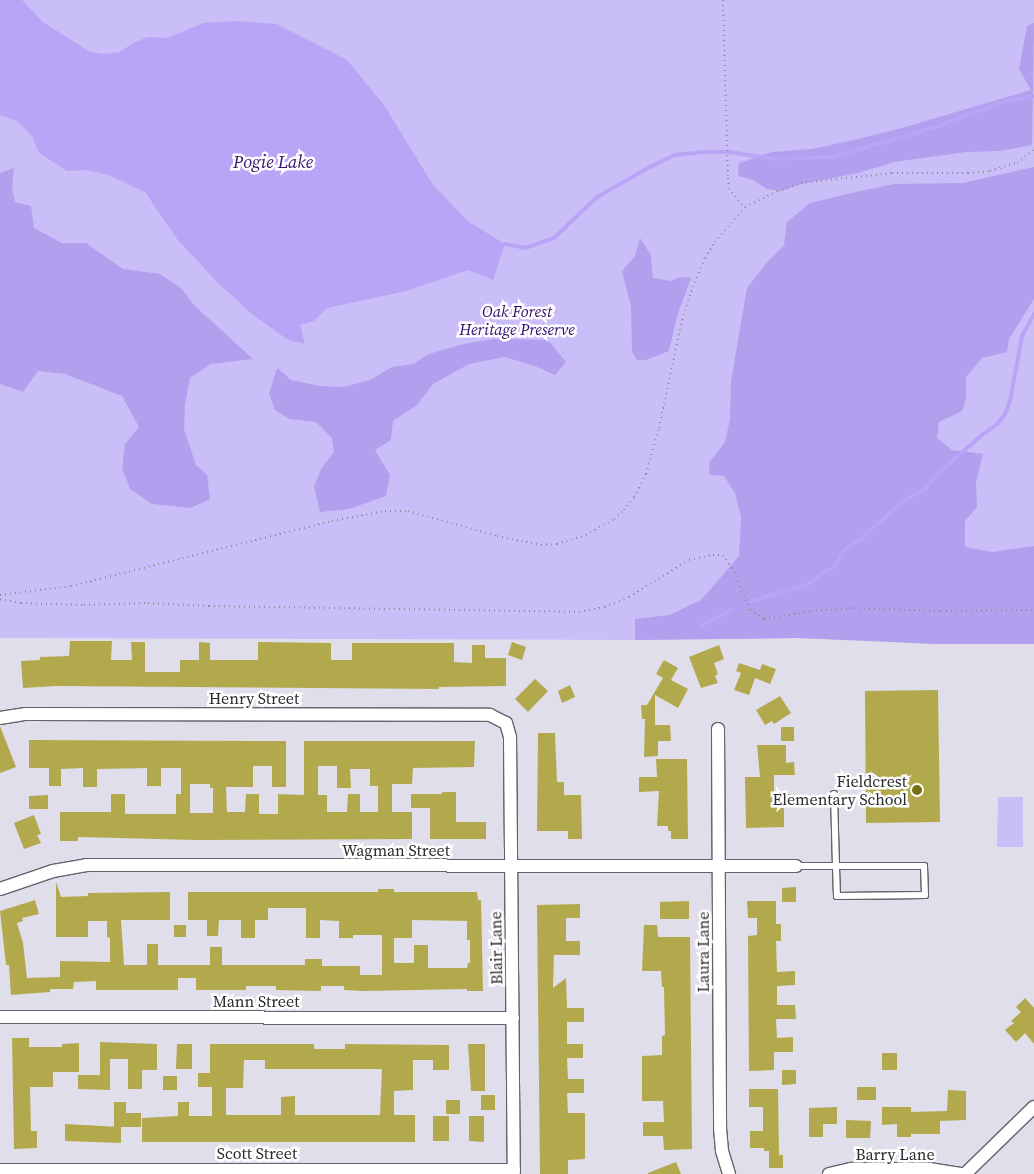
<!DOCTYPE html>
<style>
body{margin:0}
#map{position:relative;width:1034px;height:1174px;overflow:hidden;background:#e0deeb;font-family:"Source Serif 4",serif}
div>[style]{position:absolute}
.green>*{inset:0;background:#cabef8}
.forest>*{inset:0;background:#b29fee}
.water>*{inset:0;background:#b8a5f5}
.stream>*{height:4px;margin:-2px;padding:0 2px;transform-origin:2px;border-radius:2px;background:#b8a5f5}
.building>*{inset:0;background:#b2a94d}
.path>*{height:2px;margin-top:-1px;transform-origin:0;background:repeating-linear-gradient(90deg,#8f8d96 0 1px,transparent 0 5px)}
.roads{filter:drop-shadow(1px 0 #64626d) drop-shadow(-1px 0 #64626d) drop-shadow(0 1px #64626d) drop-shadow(0 -1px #64626d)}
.lane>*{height:6px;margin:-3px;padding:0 3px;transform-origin:3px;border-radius:3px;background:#fff}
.street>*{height:12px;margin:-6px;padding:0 6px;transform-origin:6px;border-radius:6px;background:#fff}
.dots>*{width:14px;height:14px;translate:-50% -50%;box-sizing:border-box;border:2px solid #fff;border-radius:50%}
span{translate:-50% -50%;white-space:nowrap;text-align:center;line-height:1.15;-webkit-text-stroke:5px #fff;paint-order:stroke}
.park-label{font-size:16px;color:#320a68;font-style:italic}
.street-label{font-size:16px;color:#2b2a2e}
.poi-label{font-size:16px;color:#2b2a2e}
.right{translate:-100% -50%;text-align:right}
.water-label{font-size:18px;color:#36116d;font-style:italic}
</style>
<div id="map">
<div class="green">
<i style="clip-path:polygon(0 0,1034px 0,1034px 635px,853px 640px,799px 638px,635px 640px,0 638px)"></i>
<i style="clip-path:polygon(998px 797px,1023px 797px,1023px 847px,997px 847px)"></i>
</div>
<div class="forest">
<i style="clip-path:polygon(1034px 23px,1032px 145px,1001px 151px,966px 152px,894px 162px,858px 173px,797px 185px,782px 191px,767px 189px,753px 180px,738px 176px,739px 163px,772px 152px,812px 149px,854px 140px,902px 128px,1031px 90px,1019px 69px,1027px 26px)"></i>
<i style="clip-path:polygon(1034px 167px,1034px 299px,1009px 339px,1007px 352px,982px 358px,966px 377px,966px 399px,962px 411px,939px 422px,937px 438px,952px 450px,983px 454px,976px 482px,977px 507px,965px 521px,965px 547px,992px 552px,1034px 546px,1034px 644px,935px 644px,799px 638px,635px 640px,635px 619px,670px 615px,701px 600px,739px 556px,741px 517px,735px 493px,724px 476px,710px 475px,709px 463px,725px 442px,730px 419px,731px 381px,747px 288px,768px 261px,784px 245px,787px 222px,810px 203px,856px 192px,894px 184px,963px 183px)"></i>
<i style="clip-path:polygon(14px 168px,12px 188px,15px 202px,31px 206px,34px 228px,62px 243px,86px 243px,123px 269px,160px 274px,181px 288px,194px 305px,253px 359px,211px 364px,190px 378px,185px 405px,184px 429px,196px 465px,207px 475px,210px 499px,191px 508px,152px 504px,130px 489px,122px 468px,125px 444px,139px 427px,122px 396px,65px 374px,38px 371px,23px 392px,0 384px,0 173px)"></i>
<i style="clip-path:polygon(640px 238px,651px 255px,653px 278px,671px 281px,680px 277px,691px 278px,677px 316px,669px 351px,646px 360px,637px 360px,632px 352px,631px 307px,622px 271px,635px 256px)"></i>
<i style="clip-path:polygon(494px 339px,548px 340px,566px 362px,555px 375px,535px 366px,504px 357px,469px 364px,433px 384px,417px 405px,393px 421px,391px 440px,375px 450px,390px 475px,386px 496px,349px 509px,320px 512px,314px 487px,321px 469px,334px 452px,332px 438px,316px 422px,289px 419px,275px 410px,269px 394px,277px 368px,291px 380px,320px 386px,343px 387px,370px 380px,392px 367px,413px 364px,429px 354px,463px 344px)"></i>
</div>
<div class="water">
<i style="clip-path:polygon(0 0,22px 0,43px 22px,90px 52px,104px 54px,120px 52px,133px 43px,148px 37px,168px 38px,203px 23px,236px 21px,277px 24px,347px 60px,384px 105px,433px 185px,469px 222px,505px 244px,493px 280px,468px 270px,406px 291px,327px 308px,314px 321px,300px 325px,305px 344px,288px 340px,252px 314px,218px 283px,177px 239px,145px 192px,108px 175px,87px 170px,67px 171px,39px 153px,32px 136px,17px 121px,0 115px)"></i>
</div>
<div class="stream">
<i style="left:505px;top:244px;width:20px;rotate:11deg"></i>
<i style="left:525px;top:248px;width:31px;rotate:-19deg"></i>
<i style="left:554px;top:238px;width:59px;rotate:-43.6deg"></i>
<i style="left:597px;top:197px;width:61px;rotate:-29.5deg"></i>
<i style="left:650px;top:167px;width:28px;rotate:-26deg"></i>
<i style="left:675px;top:155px;width:30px;rotate:-6deg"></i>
<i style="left:705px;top:152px;width:24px"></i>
<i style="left:729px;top:152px;width:48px;rotate:8.5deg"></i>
<i style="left:776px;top:159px;width:56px;rotate:-2deg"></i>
<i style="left:832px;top:157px;width:108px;rotate:-16.1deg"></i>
<i style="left:936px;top:127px;width:72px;rotate:-20.5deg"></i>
<i style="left:1003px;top:102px;width:32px;rotate:-11deg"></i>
<i style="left:751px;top:601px;width:58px;rotate:-15.9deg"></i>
<i style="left:807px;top:585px;width:21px;rotate:-37deg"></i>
<i style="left:824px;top:572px;width:11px;rotate:-22deg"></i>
<i style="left:834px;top:568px;width:21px;rotate:-61deg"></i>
<i style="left:844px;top:550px;width:20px;rotate:-33deg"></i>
<i style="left:861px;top:539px;width:57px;rotate:-42.1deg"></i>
<i style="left:903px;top:501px;width:25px;rotate:-27deg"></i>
<i style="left:925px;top:490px;width:16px;rotate:-55deg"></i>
<i style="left:934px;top:477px;width:64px;rotate:-41.2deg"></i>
<i style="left:982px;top:435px;width:19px;rotate:-36deg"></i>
<i style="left:997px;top:424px;width:13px;rotate:-51deg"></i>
<i style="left:1005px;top:414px;width:14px;rotate:-69deg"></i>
<i style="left:1010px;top:401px;width:66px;rotate:-79.5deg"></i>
<i style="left:1022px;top:336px;width:25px;rotate:-61deg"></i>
<i style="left:702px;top:625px;width:33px;rotate:-27deg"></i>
</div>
<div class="building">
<i style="clip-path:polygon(70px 641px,112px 641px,111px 660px,132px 660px,131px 642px,145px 642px,145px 672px,180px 672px,180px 660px,199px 660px,199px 642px,210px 643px,210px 660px,258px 660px,258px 642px,331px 643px,331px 660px,352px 660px,352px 643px,454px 643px,454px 662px,472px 663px,472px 645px,485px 645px,485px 658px,506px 658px,506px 686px,439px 687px,439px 689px,56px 686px,23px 688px,21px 661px,40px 660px,40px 657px,69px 656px)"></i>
<i style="clip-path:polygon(512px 642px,526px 647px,522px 660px,508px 655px)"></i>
<i style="clip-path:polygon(719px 645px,724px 659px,714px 663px,718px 674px,715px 676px,718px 683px,701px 688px,689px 657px)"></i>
<i style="clip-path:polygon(664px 660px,678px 668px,671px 680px,688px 689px,678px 708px,655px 695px,655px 725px,670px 725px,671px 741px,658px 741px,658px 756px,644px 757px,645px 719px,642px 719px,641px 705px,647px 705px,663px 678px,656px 674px)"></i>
<i style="clip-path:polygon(739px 663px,760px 670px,762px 664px,776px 669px,770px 684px,755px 678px,749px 695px,734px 690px,741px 673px,736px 671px)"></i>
<i style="clip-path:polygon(535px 679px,548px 691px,528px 712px,515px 699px)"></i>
<i style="clip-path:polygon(570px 685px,575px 697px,562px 703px,558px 691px)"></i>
<i style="clip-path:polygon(938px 690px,940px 822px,866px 823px,865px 691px)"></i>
<i style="clip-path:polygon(780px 696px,791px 713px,774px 724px,772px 721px,765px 725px,756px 710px)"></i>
<i style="clip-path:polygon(0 726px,16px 767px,0 773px)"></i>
<i style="clip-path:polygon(781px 727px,794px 727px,794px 741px,781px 741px)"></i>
<i style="clip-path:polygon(538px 733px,555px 733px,557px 782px,564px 782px,564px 795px,581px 795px,582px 839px,568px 839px,568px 831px,537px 831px)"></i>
<i style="clip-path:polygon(evenodd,29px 740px,286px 741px,286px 787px,272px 787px,272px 766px,253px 766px,253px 787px,226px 787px,227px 812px,245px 812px,246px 794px,259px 794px,259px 814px,278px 814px,278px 794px,304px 795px,304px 741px,475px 741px,474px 767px,413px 768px,412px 784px,392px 784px,392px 812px,412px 812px,412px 839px,195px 840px,78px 837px,78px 841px,60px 841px,60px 812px,111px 812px,111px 794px,125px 794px,125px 814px,176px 814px,176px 794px,181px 794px,181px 768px,161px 768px,161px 786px,147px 786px,147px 768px,97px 769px,97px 787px,83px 787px,83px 768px,61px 769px,61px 786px,49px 786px,49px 768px,29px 768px,29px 740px,318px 766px,337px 766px,337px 788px,351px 788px,350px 769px,370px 769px,370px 786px,378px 786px,378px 812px,360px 812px,360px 794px,348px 794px,347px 812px,327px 812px,327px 795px,318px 795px,318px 766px,29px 740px,190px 784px,210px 784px,210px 788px,213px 788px,213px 813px,190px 813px,190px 784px)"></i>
<i style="clip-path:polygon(757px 745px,786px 745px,786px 763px,794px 762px,795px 775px,774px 775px,774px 795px,791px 794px,791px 806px,784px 807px,784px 827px,746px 828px,745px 777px,760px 777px)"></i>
<i style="clip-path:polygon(656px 759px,687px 759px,688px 839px,671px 839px,671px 831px,668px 831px,668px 826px,657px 826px,659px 791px,639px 792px,639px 777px,657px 777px)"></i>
<i style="clip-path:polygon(442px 792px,456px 792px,456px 822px,486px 822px,486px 839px,430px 839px,430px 808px,411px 808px,411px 794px,442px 794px)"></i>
<i style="clip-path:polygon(48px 795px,48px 809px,29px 809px,29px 796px)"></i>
<i style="clip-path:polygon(34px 815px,41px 834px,37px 835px,41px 843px,24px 849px,14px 823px)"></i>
<i style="clip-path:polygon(evenodd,56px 882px,61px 897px,88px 896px,88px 893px,170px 892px,170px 920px,121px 920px,124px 965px,147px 965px,147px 944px,158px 944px,158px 965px,210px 965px,210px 947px,222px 947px,222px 965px,305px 965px,305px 959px,322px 959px,322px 966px,360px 966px,360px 975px,382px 975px,382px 935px,353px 935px,353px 938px,339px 938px,339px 921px,320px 920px,320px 938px,306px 938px,306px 908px,268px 908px,268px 920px,255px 920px,255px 938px,241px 938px,241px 920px,219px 920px,218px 936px,207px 936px,207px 920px,188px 920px,188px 892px,378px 892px,378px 889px,394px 889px,394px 892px,477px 892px,478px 900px,481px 900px,483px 991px,467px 991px,467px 989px,364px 991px,344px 990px,344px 986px,321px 986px,321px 991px,276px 990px,276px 986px,246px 986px,246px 990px,196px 990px,196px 978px,178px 978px,178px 990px,96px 990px,96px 981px,74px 982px,73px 989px,50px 989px,50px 992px,11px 995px,9px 965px,6px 965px,0 911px,35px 900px,39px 914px,22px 918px,23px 921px,17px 923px,23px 943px,27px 978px,60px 977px,60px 961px,110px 962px,110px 938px,107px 937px,107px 921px,88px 921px,88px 937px,56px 937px,56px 882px,412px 920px,467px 921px,467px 940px,470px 940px,470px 963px,468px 963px,467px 968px,428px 968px,428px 945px,414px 945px,414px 963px,394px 963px,394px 938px,412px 938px,412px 920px)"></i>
<i style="clip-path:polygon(796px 887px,796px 902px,782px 902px,782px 888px)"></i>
<i style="clip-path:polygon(689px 901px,689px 919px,660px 919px,660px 902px)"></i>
<i style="clip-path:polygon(747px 901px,776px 901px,776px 924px,781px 924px,781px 941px,776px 941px,777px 972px,795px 971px,795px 985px,777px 986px,777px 1005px,795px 1005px,796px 1019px,776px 1019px,777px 1038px,793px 1037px,793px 1052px,774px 1052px,774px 1070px,749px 1071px,748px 936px,757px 935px,757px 918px,748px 918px)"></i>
<i style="clip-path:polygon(580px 904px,580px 918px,566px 918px,566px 941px,580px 941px,580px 955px,554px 955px,553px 988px,566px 978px,567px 1008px,584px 1008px,584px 1022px,567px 1022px,567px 1044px,583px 1044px,583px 1058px,567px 1058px,568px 1079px,584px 1079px,584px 1093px,567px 1093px,568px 1113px,585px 1113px,585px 1159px,568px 1160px,568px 1174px,540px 1174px,537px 905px)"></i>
<i style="clip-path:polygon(174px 925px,186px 925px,186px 937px,174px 937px)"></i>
<i style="clip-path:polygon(644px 925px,657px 925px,658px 937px,690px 937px,692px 1149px,664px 1150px,663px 1136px,643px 1136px,643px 1122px,664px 1122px,663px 1101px,642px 1101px,642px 1056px,662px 1055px,662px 1036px,665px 1035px,664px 987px,662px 987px,661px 971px,642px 971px)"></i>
<i style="clip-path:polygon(1025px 998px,1034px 1008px,1034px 1044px,1025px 1033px,1016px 1042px,1005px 1030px,1014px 1023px,1011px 1021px,1021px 1012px,1016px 1007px)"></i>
<i style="clip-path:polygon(12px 1038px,29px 1038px,29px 1047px,62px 1047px,62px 1044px,79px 1043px,79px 1072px,53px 1072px,53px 1087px,30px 1087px,31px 1131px,37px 1131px,37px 1148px,14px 1149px)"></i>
<i style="clip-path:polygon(100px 1042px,157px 1044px,157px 1070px,142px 1070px,142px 1089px,128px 1089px,128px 1059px,110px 1059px,110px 1090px,78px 1089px,78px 1075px,100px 1075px)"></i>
<i style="clip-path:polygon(177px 1044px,192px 1044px,192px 1069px,176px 1069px)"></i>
<i style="clip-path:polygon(evenodd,210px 1044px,314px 1044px,314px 1049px,345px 1049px,345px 1044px,449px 1045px,449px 1070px,433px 1070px,433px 1060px,413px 1060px,413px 1090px,394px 1091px,394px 1115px,415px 1115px,415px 1142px,142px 1142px,142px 1118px,178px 1116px,178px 1102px,189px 1102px,189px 1116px,212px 1116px,212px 1087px,198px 1087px,198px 1073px,210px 1073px,210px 1044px,244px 1060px,265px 1060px,265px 1069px,382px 1069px,380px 1115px,295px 1115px,295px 1096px,281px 1097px,281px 1115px,226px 1115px,226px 1088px,243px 1088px,244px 1060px)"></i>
<i style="clip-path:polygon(468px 1044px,485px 1044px,485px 1091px,471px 1091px)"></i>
<i style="clip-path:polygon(882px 1053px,897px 1053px,897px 1070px,882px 1070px)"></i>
<i style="clip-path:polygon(782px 1070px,796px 1070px,796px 1084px,782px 1085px)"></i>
<i style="clip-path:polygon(163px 1076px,177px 1076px,177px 1090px,163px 1090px)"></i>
<i style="clip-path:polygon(857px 1087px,876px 1087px,876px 1100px,857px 1100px)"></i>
<i style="clip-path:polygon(749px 1089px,778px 1089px,779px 1155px,783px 1155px,783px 1168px,769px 1168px,769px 1151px,764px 1151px,764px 1148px,750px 1148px,750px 1131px,763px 1131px,763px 1107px,749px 1107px)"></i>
<i style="clip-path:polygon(948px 1090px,966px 1091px,966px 1120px,940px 1121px,940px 1134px,911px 1134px,911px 1137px,897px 1137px,897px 1124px,882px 1125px,882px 1107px,911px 1107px,911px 1112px,947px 1111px)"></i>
<i style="clip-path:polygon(481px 1095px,495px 1095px,495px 1110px,481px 1110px)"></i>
<i style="clip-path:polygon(446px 1100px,460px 1100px,460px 1114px,446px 1114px)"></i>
<i style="clip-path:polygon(114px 1102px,126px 1102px,126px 1113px,141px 1113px,141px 1127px,114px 1127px)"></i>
<i style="clip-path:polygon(837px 1107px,837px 1124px,823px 1124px,823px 1137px,809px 1137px,809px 1108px)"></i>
<i style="clip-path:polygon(433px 1116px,449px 1116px,449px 1141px,433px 1141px)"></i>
<i style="clip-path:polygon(469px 1116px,484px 1116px,484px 1142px,469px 1141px)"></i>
<i style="clip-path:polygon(846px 1120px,871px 1121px,870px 1138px,846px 1138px)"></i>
<i style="clip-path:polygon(65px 1124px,121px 1127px,121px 1143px,65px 1141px)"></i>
<i style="clip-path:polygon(676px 1162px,681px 1174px,648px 1174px,648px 1173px)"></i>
</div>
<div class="path">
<i style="left:723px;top:0;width:178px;rotate:88.4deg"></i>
<i style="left:728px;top:178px;width:10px;rotate:84deg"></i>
<i style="left:729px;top:188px;width:24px;rotate:52deg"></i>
<i style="left:0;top:595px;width:72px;rotate:-7.2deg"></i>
<i style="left:71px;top:586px;width:269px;rotate:-14deg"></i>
<i style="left:332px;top:521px;width:54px;rotate:-10.7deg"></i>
<i style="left:385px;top:511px;width:23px"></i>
<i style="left:408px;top:511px;width:92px;rotate:15.7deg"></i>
<i style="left:497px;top:536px;width:45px;rotate:11.6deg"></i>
<i style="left:541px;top:545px;width:16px;rotate:-4deg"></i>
<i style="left:557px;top:544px;width:30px;rotate:-17deg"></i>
<i style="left:586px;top:535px;width:32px;rotate:-30deg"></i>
<i style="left:614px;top:519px;width:13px;rotate:-42deg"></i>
<i style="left:624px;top:510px;width:16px;rotate:-52deg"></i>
<i style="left:634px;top:497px;width:26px;rotate:-62deg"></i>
<i style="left:646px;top:474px;width:48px;rotate:-74.2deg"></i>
<i style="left:659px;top:428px;width:110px;rotate:-78deg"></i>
<i style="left:682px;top:320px;width:35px;rotate:-72deg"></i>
<i style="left:693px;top:287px;width:31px;rotate:-68deg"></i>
<i style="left:705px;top:258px;width:19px;rotate:-58deg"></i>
<i style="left:715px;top:242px;width:46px;rotate:-49.4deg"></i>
<i style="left:745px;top:207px;width:37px;rotate:-26deg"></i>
<i style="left:778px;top:191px;width:24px;rotate:-19deg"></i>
<i style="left:801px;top:183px;width:92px;rotate:-6.3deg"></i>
<i style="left:892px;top:173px;width:76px"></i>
<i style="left:968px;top:173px;width:22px;rotate:-5deg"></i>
<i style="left:990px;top:171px;width:28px;rotate:-17deg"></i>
<i style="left:1017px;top:163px;width:22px;rotate:-39deg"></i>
<i style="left:0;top:599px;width:21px;rotate:11deg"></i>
<i style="left:21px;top:603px;width:63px;rotate:1.8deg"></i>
<i style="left:84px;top:605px;width:64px;rotate:-1.8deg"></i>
<i style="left:148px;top:603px;width:61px;rotate:2.8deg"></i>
<i style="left:209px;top:606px;width:370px;rotate:0.9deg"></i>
<i style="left:579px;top:612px;width:26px;rotate:-11deg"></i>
<i style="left:605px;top:607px;width:26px;rotate:-23deg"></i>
<i style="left:629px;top:597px;width:70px;rotate:-31.7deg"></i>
<i style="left:689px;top:560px;width:25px;rotate:-12deg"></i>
<i style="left:713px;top:555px;width:10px"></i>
<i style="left:723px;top:555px;width:20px;rotate:57deg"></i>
<i style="left:734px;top:572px;width:41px;rotate:67.2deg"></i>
<i style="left:750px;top:610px;width:17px;rotate:33deg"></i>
<i style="left:764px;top:619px;width:48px;rotate:-9.7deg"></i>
<i style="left:811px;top:611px;width:43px;rotate:-4deg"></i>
<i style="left:854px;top:608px;width:87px;rotate:2deg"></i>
<i style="left:941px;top:611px;width:93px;rotate:-0.6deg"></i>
</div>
<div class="roads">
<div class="lane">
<i style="left:796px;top:866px;width:128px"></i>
<i style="left:924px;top:866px;width:29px;rotate:88deg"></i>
<i style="left:925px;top:895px;width:88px;rotate:179.3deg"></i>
<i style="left:837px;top:896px;width:30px;rotate:-92deg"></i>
<i style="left:836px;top:866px;width:72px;rotate:-91.6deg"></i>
</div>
<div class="street">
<i style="left:0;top:718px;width:26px;rotate:-9deg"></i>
<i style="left:26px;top:714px;width:464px;rotate:0.1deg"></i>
<i style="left:490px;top:715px;width:18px;rotate:27deg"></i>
<i style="left:506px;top:723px;width:15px;rotate:74deg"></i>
<i style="left:510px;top:737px;width:437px;rotate:89.5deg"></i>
<i style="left:718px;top:729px;width:399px;rotate:89.7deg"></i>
<i style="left:720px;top:1128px;width:23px;rotate:85deg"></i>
<i style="left:722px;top:1151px;width:24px;rotate:73deg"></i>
<i style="left:0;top:889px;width:56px;rotate:-18.8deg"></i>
<i style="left:53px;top:871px;width:34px;rotate:-10deg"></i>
<i style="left:86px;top:865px;width:710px;rotate:0.08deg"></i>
<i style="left:0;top:1017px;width:513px;rotate:0.11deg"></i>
<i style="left:0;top:1170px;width:514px"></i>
<i style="left:829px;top:1174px;width:23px;rotate:-13deg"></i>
<i style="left:851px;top:1169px;width:78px"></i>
<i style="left:929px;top:1169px;width:32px;rotate:9deg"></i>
<i style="left:965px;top:1174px;width:96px;rotate:-44.2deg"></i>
</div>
</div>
<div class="dots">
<i style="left:917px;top:790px;background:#776e0d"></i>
</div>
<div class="park-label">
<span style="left:517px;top:320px">Oak Forest<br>Heritage Preserve</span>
</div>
<div class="street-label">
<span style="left:254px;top:698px">Henry Street</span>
<span style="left:396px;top:850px">Wagman Street</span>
<span style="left:496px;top:948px;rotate:-91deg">Blair Lane</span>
<span style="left:703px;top:952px;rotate:-90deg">Laura Lane</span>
<span style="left:256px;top:1001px">Mann Street</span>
<span style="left:257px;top:1153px">Scott Street</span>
<span style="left:895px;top:1154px">Barry Lane</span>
</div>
<div class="poi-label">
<span class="right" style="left:907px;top:790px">Fieldcrest<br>Elementary School</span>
</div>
<div class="water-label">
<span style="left:273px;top:162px">Pogie Lake</span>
</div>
</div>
